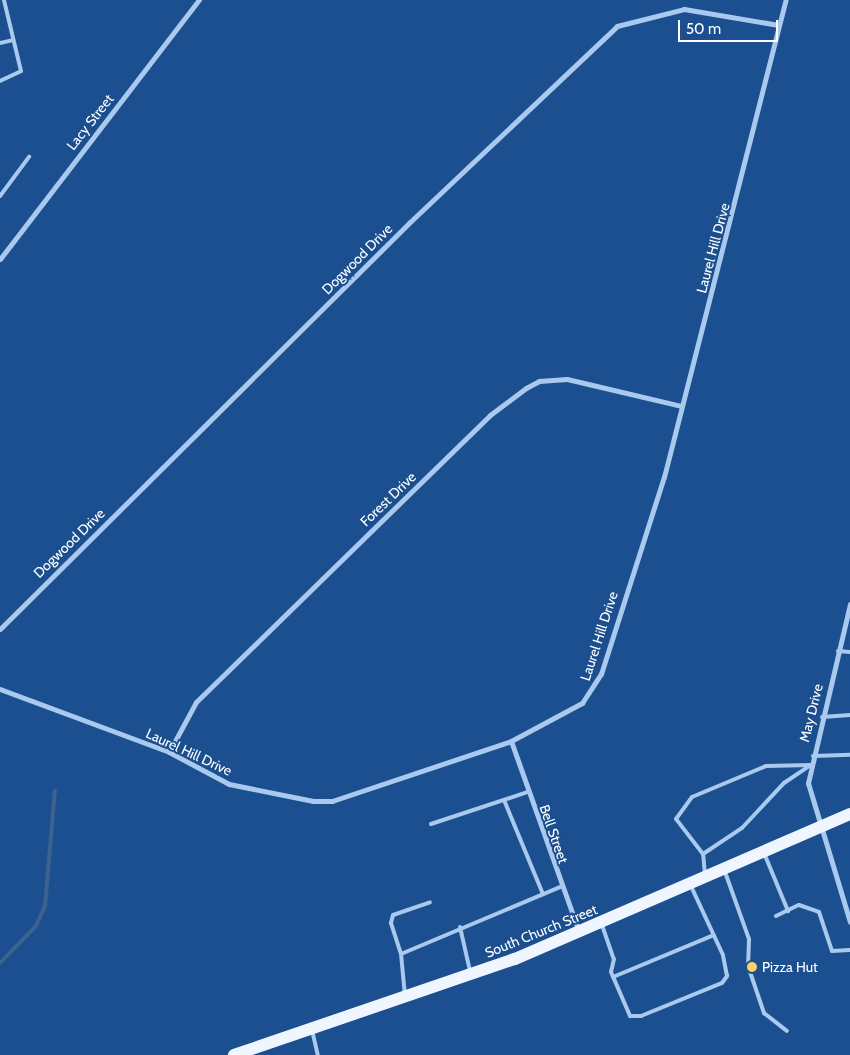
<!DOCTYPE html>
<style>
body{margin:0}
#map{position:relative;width:850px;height:1055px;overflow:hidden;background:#1b4f8f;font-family:Cabin,sans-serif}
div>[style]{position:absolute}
.stream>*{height:4px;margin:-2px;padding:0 2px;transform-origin:2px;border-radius:2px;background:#3c6290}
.lane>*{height:4px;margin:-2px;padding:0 2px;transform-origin:2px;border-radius:2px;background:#a9c9ee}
.street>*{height:5px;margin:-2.5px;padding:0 2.5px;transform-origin:2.5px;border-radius:2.5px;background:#a9c9ee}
.primary>*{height:12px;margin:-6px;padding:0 6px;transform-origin:6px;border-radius:6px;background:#f0f6ff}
.dots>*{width:14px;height:14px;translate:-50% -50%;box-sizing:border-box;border:2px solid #1b4f8f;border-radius:50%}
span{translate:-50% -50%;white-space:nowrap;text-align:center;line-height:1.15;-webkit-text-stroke:4px #1b4f8f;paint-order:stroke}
.street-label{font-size:14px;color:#fff}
.poi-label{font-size:14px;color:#fff}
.left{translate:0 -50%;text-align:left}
.scale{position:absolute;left:678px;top:20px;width:100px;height:22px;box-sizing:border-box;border:2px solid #fff;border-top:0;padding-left:6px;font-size:15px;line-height:18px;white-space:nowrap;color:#fff;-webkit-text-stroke:4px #1b4f8f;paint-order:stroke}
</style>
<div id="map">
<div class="stream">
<i style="left:0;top:963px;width:52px;rotate:-45.8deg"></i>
<i style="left:36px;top:926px;width:22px;rotate:-66deg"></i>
<i style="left:45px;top:906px;width:116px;rotate:-85.1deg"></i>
</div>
<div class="lane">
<i style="left:0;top:43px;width:13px;rotate:-13deg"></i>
<i style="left:0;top:81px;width:23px;rotate:-25deg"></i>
<i style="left:21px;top:71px;width:73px;rotate:-103.5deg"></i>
<i style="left:0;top:196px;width:49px;rotate:-53.4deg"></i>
<i style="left:838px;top:651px;width:12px;rotate:5deg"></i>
<i style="left:822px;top:717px;width:28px;rotate:-4deg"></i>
<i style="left:813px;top:756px;width:37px;rotate:-2deg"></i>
<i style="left:504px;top:800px;width:102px;rotate:67.5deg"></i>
<i style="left:431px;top:824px;width:102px;rotate:-18.3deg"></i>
<i style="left:764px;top:853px;width:63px;rotate:67.5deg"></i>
<i style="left:703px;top:854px;width:44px;rotate:-127.6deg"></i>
<i style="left:676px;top:819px;width:27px;rotate:-54deg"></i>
<i style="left:692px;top:797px;width:80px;rotate:-22.7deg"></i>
<i style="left:766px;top:766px;width:45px;rotate:-1.3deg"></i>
<i style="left:725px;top:872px;width:71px;rotate:70.3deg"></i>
<i style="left:749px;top:939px;width:27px;rotate:92deg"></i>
<i style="left:748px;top:966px;width:50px;rotate:71.2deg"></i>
<i style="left:764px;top:1013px;width:29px;rotate:38deg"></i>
<i style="left:705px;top:875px;width:21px;rotate:-95deg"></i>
<i style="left:703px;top:854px;width:47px;rotate:-33.7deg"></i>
<i style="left:742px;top:828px;width:62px;rotate:-47deg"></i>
<i style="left:784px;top:783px;width:32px;rotate:-34deg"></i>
<i style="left:776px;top:916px;width:25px;rotate:-26deg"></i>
<i style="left:799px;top:905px;width:21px;rotate:19deg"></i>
<i style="left:819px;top:912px;width:41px;rotate:71.6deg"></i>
<i style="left:832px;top:951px;width:18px;rotate:-3deg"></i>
<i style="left:602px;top:925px;width:36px;rotate:71deg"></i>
<i style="left:614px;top:959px;width:13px;rotate:103deg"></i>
<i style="left:611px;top:972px;width:48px;rotate:66.6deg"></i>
<i style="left:630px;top:1016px;width:11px"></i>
<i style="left:641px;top:1016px;width:87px;rotate:-22.2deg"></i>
<i style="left:722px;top:983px;width:9px;rotate:-54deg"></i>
<i style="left:727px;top:976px;width:21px;rotate:-101deg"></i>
<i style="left:723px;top:955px;width:76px;rotate:-114.9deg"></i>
<i style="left:460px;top:927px;width:45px;rotate:77.2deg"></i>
<i style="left:401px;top:954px;width:33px;rotate:-108deg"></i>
<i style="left:391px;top:923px;width:8px;rotate:-76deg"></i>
<i style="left:393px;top:915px;width:39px;rotate:-19deg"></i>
<i style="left:613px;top:977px;width:109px;rotate:-22.6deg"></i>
<i style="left:405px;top:996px;width:42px;rotate:-95.4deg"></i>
<i style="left:401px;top:954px;width:173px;rotate:-22.8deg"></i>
<i style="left:312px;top:1030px;width:26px;rotate:77deg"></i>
</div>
<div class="street">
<i style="left:0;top:259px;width:327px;rotate:-52.5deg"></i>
<i style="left:850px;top:604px;width:184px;rotate:103.2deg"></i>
<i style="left:808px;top:783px;width:145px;rotate:73.2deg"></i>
<i style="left:0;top:629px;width:578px;rotate:-44.79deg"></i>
<i style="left:410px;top:222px;width:285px;rotate:-43.4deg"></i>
<i style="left:617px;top:26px;width:69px;rotate:-14.2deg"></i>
<i style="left:684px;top:9px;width:96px;rotate:9.6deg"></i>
<i style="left:0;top:689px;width:180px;rotate:20.4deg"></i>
<i style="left:169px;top:752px;width:68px;rotate:28.1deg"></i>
<i style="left:229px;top:784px;width:86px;rotate:11.4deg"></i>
<i style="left:313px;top:801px;width:19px"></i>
<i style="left:332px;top:801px;width:189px;rotate:-18.5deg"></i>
<i style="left:511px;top:741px;width:81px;rotate:-28.2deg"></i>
<i style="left:582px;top:703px;width:35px;rotate:-57deg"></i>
<i style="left:601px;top:674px;width:207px;rotate:-72.3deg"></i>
<i style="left:664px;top:477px;width:492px;rotate:-75.7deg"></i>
<i style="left:511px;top:741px;width:203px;rotate:70.4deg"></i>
<i style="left:169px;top:752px;width:57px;rotate:-61.6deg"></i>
<i style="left:196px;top:702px;width:411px;rotate:-44.3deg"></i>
<i style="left:490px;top:415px;width:45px;rotate:-36.9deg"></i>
<i style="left:526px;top:388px;width:15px;rotate:-28deg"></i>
<i style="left:539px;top:381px;width:28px;rotate:-4deg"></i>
<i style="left:567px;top:379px;width:117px;rotate:13.3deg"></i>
</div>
<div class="primary">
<i style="left:234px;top:1055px;width:297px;rotate:-18.9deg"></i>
<i style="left:515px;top:959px;width:365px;rotate:-23.4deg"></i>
</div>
<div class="dots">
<i style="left:752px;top:967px;background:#ffd166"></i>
</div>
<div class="street-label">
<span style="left:90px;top:122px;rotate:-52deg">Lacy Street</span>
<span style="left:713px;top:248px;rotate:-75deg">Laurel Hill Drive</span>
<span style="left:357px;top:259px;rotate:-45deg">Dogwood Drive</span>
<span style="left:388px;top:499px;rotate:-44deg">Forest Drive</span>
<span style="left:69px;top:543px;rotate:-44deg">Dogwood Drive</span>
<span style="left:599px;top:636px;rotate:-72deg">Laurel Hill Drive</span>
<span style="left:811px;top:713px;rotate:-76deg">May Drive</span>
<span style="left:189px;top:752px;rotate:25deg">Laurel Hill Drive</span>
<span style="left:554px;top:834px;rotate:71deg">Bell Street</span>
<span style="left:541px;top:931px;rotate:-22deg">South Church Street</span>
</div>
<div class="poi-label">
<span class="left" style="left:762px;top:967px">Pizza Hut</span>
</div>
<div class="scale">50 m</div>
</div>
